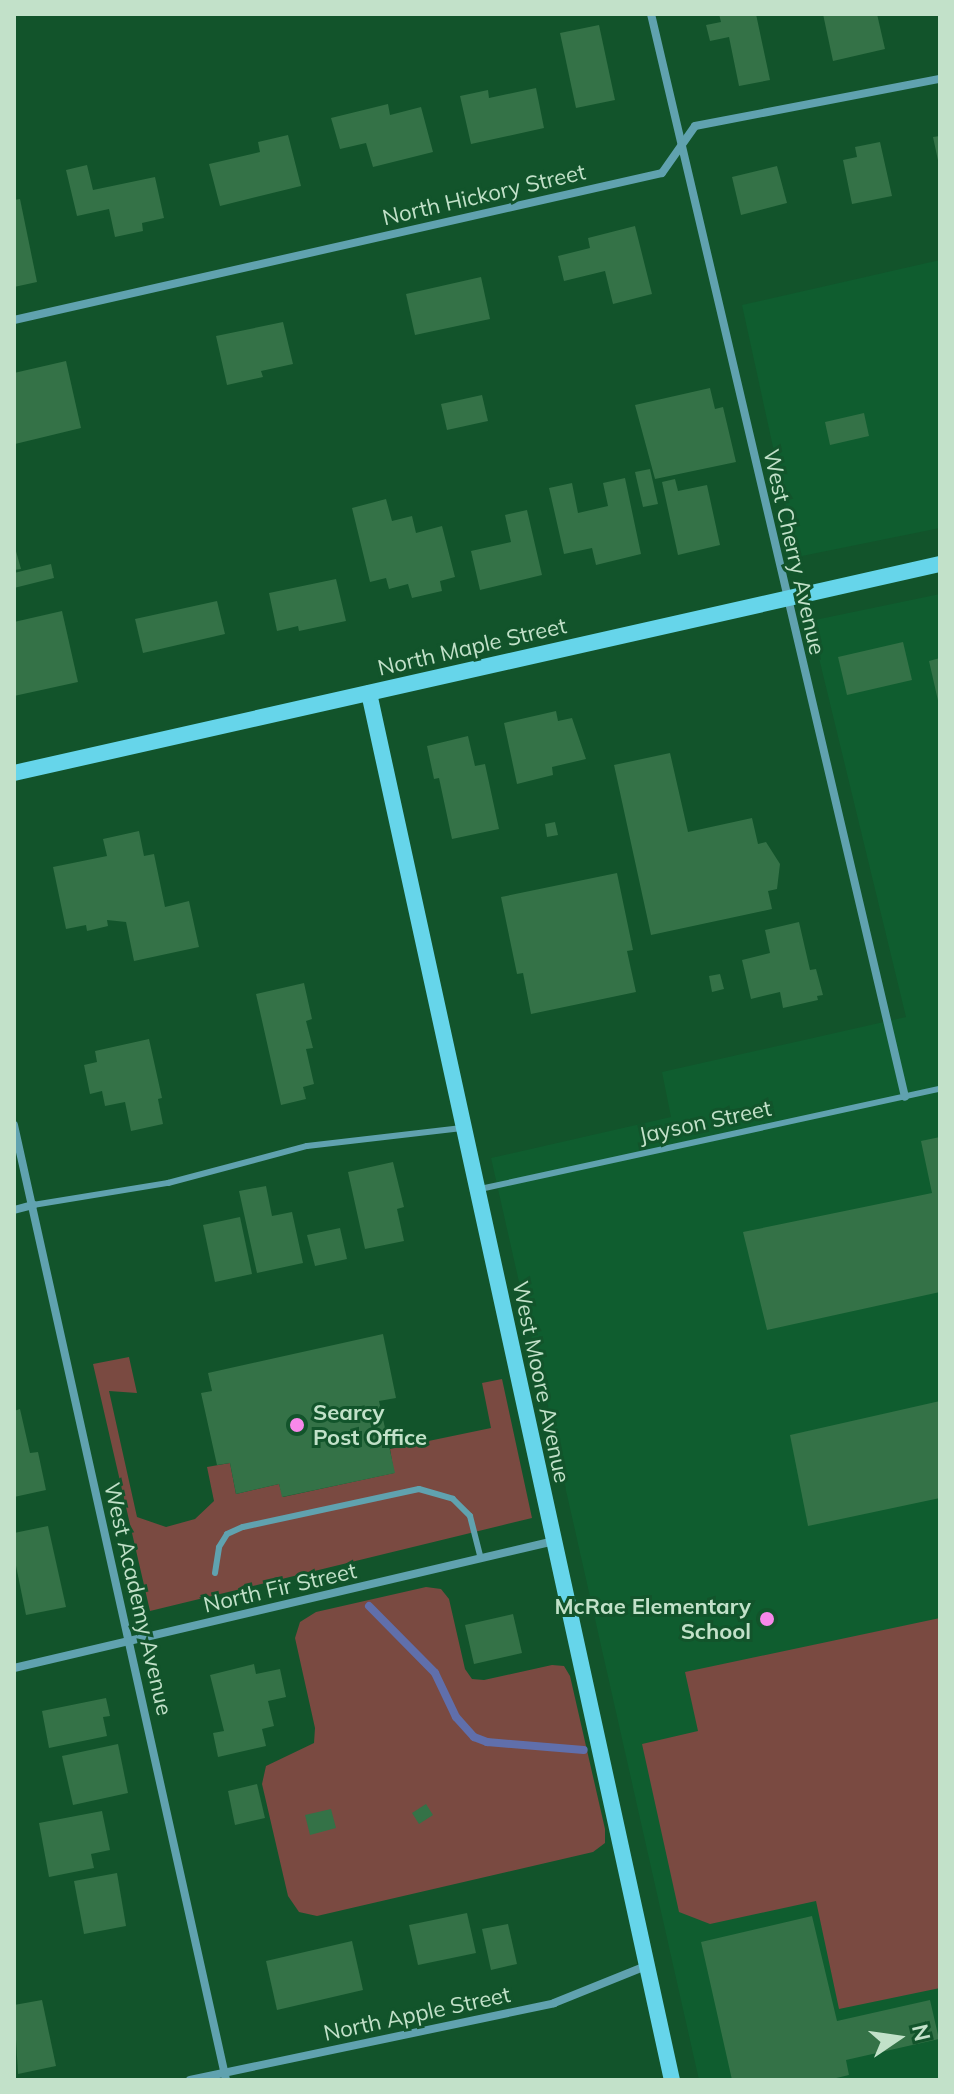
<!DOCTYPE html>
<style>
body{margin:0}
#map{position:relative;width:954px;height:2094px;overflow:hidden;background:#12542b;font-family:Mulish,sans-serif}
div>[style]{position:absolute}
.built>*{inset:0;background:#0f5d2f}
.green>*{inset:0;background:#7a4a41}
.stream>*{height:8px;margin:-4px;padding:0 4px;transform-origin:4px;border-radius:4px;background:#606fab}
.building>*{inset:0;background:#347247}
.lane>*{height:6px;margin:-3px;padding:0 3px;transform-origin:3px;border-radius:3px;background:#60a2af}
.street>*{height:8px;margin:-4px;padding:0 4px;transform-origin:4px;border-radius:4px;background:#60a2af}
.secondary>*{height:16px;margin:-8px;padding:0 8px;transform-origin:8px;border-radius:8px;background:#66d5ea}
.dots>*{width:22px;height:22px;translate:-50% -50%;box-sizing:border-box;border:4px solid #12542b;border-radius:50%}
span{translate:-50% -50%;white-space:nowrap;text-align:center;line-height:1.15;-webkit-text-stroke:6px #12542b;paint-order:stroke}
.street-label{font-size:22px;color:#c2e1c9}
.poi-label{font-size:22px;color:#c2e1c9;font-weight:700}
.left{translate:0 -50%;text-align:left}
.right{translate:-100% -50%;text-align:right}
.frame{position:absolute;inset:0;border:16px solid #c2e1c9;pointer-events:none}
.north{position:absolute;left:858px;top:1998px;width:80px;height:80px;-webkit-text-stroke:6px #12542b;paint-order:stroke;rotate:77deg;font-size:22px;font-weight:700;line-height:32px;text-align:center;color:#c2e1c9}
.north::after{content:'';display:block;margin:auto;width:28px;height:36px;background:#c2e1c9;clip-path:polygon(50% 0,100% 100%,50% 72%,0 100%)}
</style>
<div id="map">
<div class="built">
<i style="clip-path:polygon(940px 260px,940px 528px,797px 557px,742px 305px)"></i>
<i style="clip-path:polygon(940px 594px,940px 2080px,699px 2080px,491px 1158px,671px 1117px,662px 1072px,906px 1017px,810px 621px)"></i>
</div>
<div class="green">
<i style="clip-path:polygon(129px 1357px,137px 1393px,109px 1391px,137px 1517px,166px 1527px,195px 1519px,214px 1501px,207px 1467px,230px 1463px,236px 1494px,279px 1484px,283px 1497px,394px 1473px,390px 1449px,491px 1428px,482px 1383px,502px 1379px,532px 1518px,150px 1611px,93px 1364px)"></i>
<i style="clip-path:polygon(426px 1587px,441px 1589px,449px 1599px,465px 1669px,472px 1679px,484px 1680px,552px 1665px,564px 1666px,570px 1676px,605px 1829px,605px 1843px,593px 1852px,317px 1916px,299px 1912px,288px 1896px,262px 1784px,266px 1766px,314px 1743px,315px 1728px,295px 1638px,300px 1622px,316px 1612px)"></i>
<i style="clip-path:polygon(940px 1618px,940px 1988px,839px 2009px,816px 1901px,710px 1924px,679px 1912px,642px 1744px,698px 1731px,685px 1672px)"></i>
</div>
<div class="stream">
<i style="left:369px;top:1606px;width:94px;rotate:45.4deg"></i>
<i style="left:435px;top:1673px;width:49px;rotate:64.5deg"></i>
<i style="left:456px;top:1717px;width:27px;rotate:48deg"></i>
<i style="left:474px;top:1737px;width:14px;rotate:21deg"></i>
<i style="left:487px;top:1742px;width:97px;rotate:4.7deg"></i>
</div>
<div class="building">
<i style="clip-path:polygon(719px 14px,756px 14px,770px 80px,739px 86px,729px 37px,710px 41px,706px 25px,721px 22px)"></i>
<i style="clip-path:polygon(823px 14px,877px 14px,885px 49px,833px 61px)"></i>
<i style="clip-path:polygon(599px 25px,615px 100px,576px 108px,560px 33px)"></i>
<i style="clip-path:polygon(536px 88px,544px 128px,471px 144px,460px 96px,488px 90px,489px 98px)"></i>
<i style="clip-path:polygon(388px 104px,390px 115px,421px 107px,433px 152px,373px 167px,366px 143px,340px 149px,331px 118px)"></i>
<i style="clip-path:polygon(288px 135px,301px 186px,220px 206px,209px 164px,260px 152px,258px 142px)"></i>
<i style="clip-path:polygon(940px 136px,940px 165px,939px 165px,933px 137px)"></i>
<i style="clip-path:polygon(880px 142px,892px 196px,852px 204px,843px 160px,857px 157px,855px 147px)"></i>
<i style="clip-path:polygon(87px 165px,93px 190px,155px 177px,164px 218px,142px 223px,143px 231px,115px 237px,109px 209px,77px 216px,66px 170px)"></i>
<i style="clip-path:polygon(777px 166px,787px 203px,741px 215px,732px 177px)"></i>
<i style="clip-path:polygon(20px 199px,37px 282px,14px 287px,14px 200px)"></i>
<i style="clip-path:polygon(635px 226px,652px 294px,613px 304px,605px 271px,564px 281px,558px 256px,590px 248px,588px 238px)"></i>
<i style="clip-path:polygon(481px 277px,490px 319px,415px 335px,406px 294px)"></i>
<i style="clip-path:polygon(283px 322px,293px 364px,261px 371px,263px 377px,227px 385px,216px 336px)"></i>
<i style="clip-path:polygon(66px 361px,81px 428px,15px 444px,14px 373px)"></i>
<i style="clip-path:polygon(710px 388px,715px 409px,723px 407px,736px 462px,655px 479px,635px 405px)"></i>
<i style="clip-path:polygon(482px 395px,488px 421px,447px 430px,441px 404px)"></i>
<i style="clip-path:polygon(864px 413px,869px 436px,830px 445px,825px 422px)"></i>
<i style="clip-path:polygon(650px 469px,658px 504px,643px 507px,635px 472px)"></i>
<i style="clip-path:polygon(625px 478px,641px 554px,596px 565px,592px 548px,564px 554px,549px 488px,572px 483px,578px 513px,608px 506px,603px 483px)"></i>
<i style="clip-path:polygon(675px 479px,678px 491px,707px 485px,720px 545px,678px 555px,662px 482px)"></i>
<i style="clip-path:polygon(386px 499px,392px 521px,412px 516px,416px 533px,442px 526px,455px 577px,440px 581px,442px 591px,412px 598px,408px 584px,389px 589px,386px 578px,370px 582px,352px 508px)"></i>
<i style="clip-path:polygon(527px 510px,542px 575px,480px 590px,471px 551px,511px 542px,505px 515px)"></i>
<i style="clip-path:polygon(14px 544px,21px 569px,14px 570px)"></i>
<i style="clip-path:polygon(51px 564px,54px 578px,14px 588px,14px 573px)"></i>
<i style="clip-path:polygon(336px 579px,346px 621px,299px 631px,298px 626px,277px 631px,269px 593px)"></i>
<i style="clip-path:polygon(217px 601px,225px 634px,143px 653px,135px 619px)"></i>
<i style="clip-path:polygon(62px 611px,78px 682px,14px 696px,14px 622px)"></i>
<i style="clip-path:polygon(903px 642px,912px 680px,847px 695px,838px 657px)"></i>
<i style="clip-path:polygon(940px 658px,940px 705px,939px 705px,929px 661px)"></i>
<i style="clip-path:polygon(556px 711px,558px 721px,572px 718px,586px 759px,552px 767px,553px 775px,517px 784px,504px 723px)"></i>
<i style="clip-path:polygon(468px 736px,475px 766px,485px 764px,499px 829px,452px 839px,439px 778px,434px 779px,427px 746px)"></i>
<i style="clip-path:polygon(670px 753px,688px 832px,752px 818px,758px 844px,766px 842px,780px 864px,777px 889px,768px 891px,772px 909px,651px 935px,614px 765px)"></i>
<i style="clip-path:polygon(555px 822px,558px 835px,547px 837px,545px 824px)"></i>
<i style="clip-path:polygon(139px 831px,144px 856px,154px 854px,165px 907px,189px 901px,199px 947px,134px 961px,126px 922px,107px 920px,108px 926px,87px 931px,86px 925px,66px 929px,53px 867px,107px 856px,103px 839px)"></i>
<i style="clip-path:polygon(617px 873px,633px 950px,627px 951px,636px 992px,531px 1014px,523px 973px,517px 974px,501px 897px)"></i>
<i style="clip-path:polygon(799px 922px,810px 970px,816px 969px,823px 995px,817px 996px,818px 1000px,783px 1008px,780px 992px,751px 999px,742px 960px,770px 953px,765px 930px)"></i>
<i style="clip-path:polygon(720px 974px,724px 989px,712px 992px,709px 976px)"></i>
<i style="clip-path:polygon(304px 983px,312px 1019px,306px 1021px,313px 1048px,306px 1049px,314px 1084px,303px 1087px,306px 1099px,281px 1105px,256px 994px)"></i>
<i style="clip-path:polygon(149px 1039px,162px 1098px,158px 1099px,163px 1124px,131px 1131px,125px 1102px,105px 1106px,102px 1091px,90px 1094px,84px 1065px,97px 1062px,95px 1051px)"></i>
<i style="clip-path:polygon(940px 1137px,940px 1292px,767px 1330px,743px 1232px,932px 1193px,921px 1141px)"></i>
<i style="clip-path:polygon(393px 1162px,404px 1207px,397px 1209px,404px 1241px,365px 1249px,348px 1172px)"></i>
<i style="clip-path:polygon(266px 1186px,272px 1216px,292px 1212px,303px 1263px,257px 1273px,239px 1191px)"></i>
<i style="clip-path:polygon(240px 1217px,252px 1274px,215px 1282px,203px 1225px)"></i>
<i style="clip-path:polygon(340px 1228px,347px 1259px,315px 1266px,307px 1235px)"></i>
<i style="clip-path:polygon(383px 1334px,396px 1398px,379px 1401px,395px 1473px,282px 1497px,279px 1484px,236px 1494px,230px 1463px,217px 1465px,201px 1393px,212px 1391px,208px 1373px)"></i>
<i style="clip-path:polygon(940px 1401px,940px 1498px,808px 1526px,790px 1435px)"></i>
<i style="clip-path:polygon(20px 1409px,30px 1453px,38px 1452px,46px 1490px,14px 1497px,14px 1411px)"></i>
<i style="clip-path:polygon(48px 1526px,66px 1607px,26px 1615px,14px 1556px,14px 1533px)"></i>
<i style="clip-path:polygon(513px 1614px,522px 1653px,474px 1664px,465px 1625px)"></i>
<i style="clip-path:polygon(254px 1664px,256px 1674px,280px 1669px,286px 1697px,268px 1701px,274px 1726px,262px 1729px,266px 1746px,218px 1757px,213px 1733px,224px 1731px,210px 1675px)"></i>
<i style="clip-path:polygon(106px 1698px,110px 1716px,103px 1717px,107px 1736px,49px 1748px,42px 1711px)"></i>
<i style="clip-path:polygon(118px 1744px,128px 1793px,73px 1805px,62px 1756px)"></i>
<i style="clip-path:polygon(257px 1784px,265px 1818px,235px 1825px,228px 1791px)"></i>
<i style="clip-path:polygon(426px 1804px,433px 1815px,419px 1824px,412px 1813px)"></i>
<i style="clip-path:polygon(331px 1809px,336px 1828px,310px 1835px,305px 1815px)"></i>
<i style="clip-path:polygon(102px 1811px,110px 1850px,91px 1854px,94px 1868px,49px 1877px,39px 1823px)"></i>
<i style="clip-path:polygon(117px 1873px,126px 1926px,84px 1934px,74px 1881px)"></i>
<i style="clip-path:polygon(467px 1913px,476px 1953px,418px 1965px,409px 1925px)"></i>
<i style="clip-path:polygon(812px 1916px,837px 2021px,930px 2000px,939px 2039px,846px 2060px,849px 2075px,828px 2080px,732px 2080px,701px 1942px)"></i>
<i style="clip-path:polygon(508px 1924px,517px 1964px,491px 1970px,482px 1929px)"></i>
<i style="clip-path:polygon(352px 1941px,363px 1990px,277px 2010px,266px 1961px)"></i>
<i style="clip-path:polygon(42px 2000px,56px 2066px,18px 2074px,14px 2005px)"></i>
</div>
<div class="lane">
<i style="left:480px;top:1189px;width:471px;rotate:-12.3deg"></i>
<i style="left:33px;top:1205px;width:137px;rotate:-9.3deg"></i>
<i style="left:168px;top:1183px;width:144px;rotate:-14.9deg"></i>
<i style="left:307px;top:1146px;width:156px;rotate:-6.6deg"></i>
<i style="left:215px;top:1573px;width:26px;rotate:-81deg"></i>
<i style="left:219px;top:1547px;width:15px;rotate:-58deg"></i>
<i style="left:227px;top:1534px;width:17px;rotate:-24deg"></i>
<i style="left:243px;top:1527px;width:180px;rotate:-12.2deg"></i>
<i style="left:419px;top:1489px;width:35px;rotate:16deg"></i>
<i style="left:453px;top:1499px;width:24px;rotate:45deg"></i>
<i style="left:470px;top:1516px;width:44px;rotate:75.7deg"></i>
</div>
<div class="street">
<i style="left:651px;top:14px;width:1112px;rotate:76.8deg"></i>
<i style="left:14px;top:320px;width:664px;rotate:-12.78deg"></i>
<i style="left:662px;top:173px;width:57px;rotate:-54.9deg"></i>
<i style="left:695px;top:126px;width:249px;rotate:-10.9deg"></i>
<i style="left:14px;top:1125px;width:978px;rotate:77.48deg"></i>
<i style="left:14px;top:1210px;width:20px;rotate:-15deg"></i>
<i style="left:14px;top:1668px;width:555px;rotate:-13.23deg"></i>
<i style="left:190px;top:2080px;width:372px;rotate:-11.9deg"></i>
<i style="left:554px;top:2003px;width:99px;rotate:-21.9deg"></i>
</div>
<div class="secondary">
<i style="left:369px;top:693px;width:1420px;rotate:77.68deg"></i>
<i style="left:14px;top:773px;width:949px;rotate:-12.72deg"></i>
</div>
<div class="dots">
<i style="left:297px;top:1425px;background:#f888ea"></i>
<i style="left:767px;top:1619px;background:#f888ea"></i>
</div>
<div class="street-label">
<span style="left:484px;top:195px;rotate:-13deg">North Hickory Street</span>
<span style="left:794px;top:552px;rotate:77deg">West Cherry Avenue</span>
<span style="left:472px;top:647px;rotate:-13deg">North Maple Street</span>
<span style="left:705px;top:1122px;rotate:-12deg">Jayson Street</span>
<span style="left:541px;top:1382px;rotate:78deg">West Moore Avenue</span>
<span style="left:280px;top:1588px;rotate:-13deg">North Fir Street</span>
<span style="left:138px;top:1599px;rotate:77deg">West Academy Avenue</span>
<span style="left:417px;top:2014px;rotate:-12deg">North Apple Street</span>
</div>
<div class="poi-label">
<span class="left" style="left:313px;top:1425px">Searcy<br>Post Office</span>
<span class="right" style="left:751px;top:1619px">McRae Elementary<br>School</span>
</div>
<div class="frame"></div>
<div class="north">N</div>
</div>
